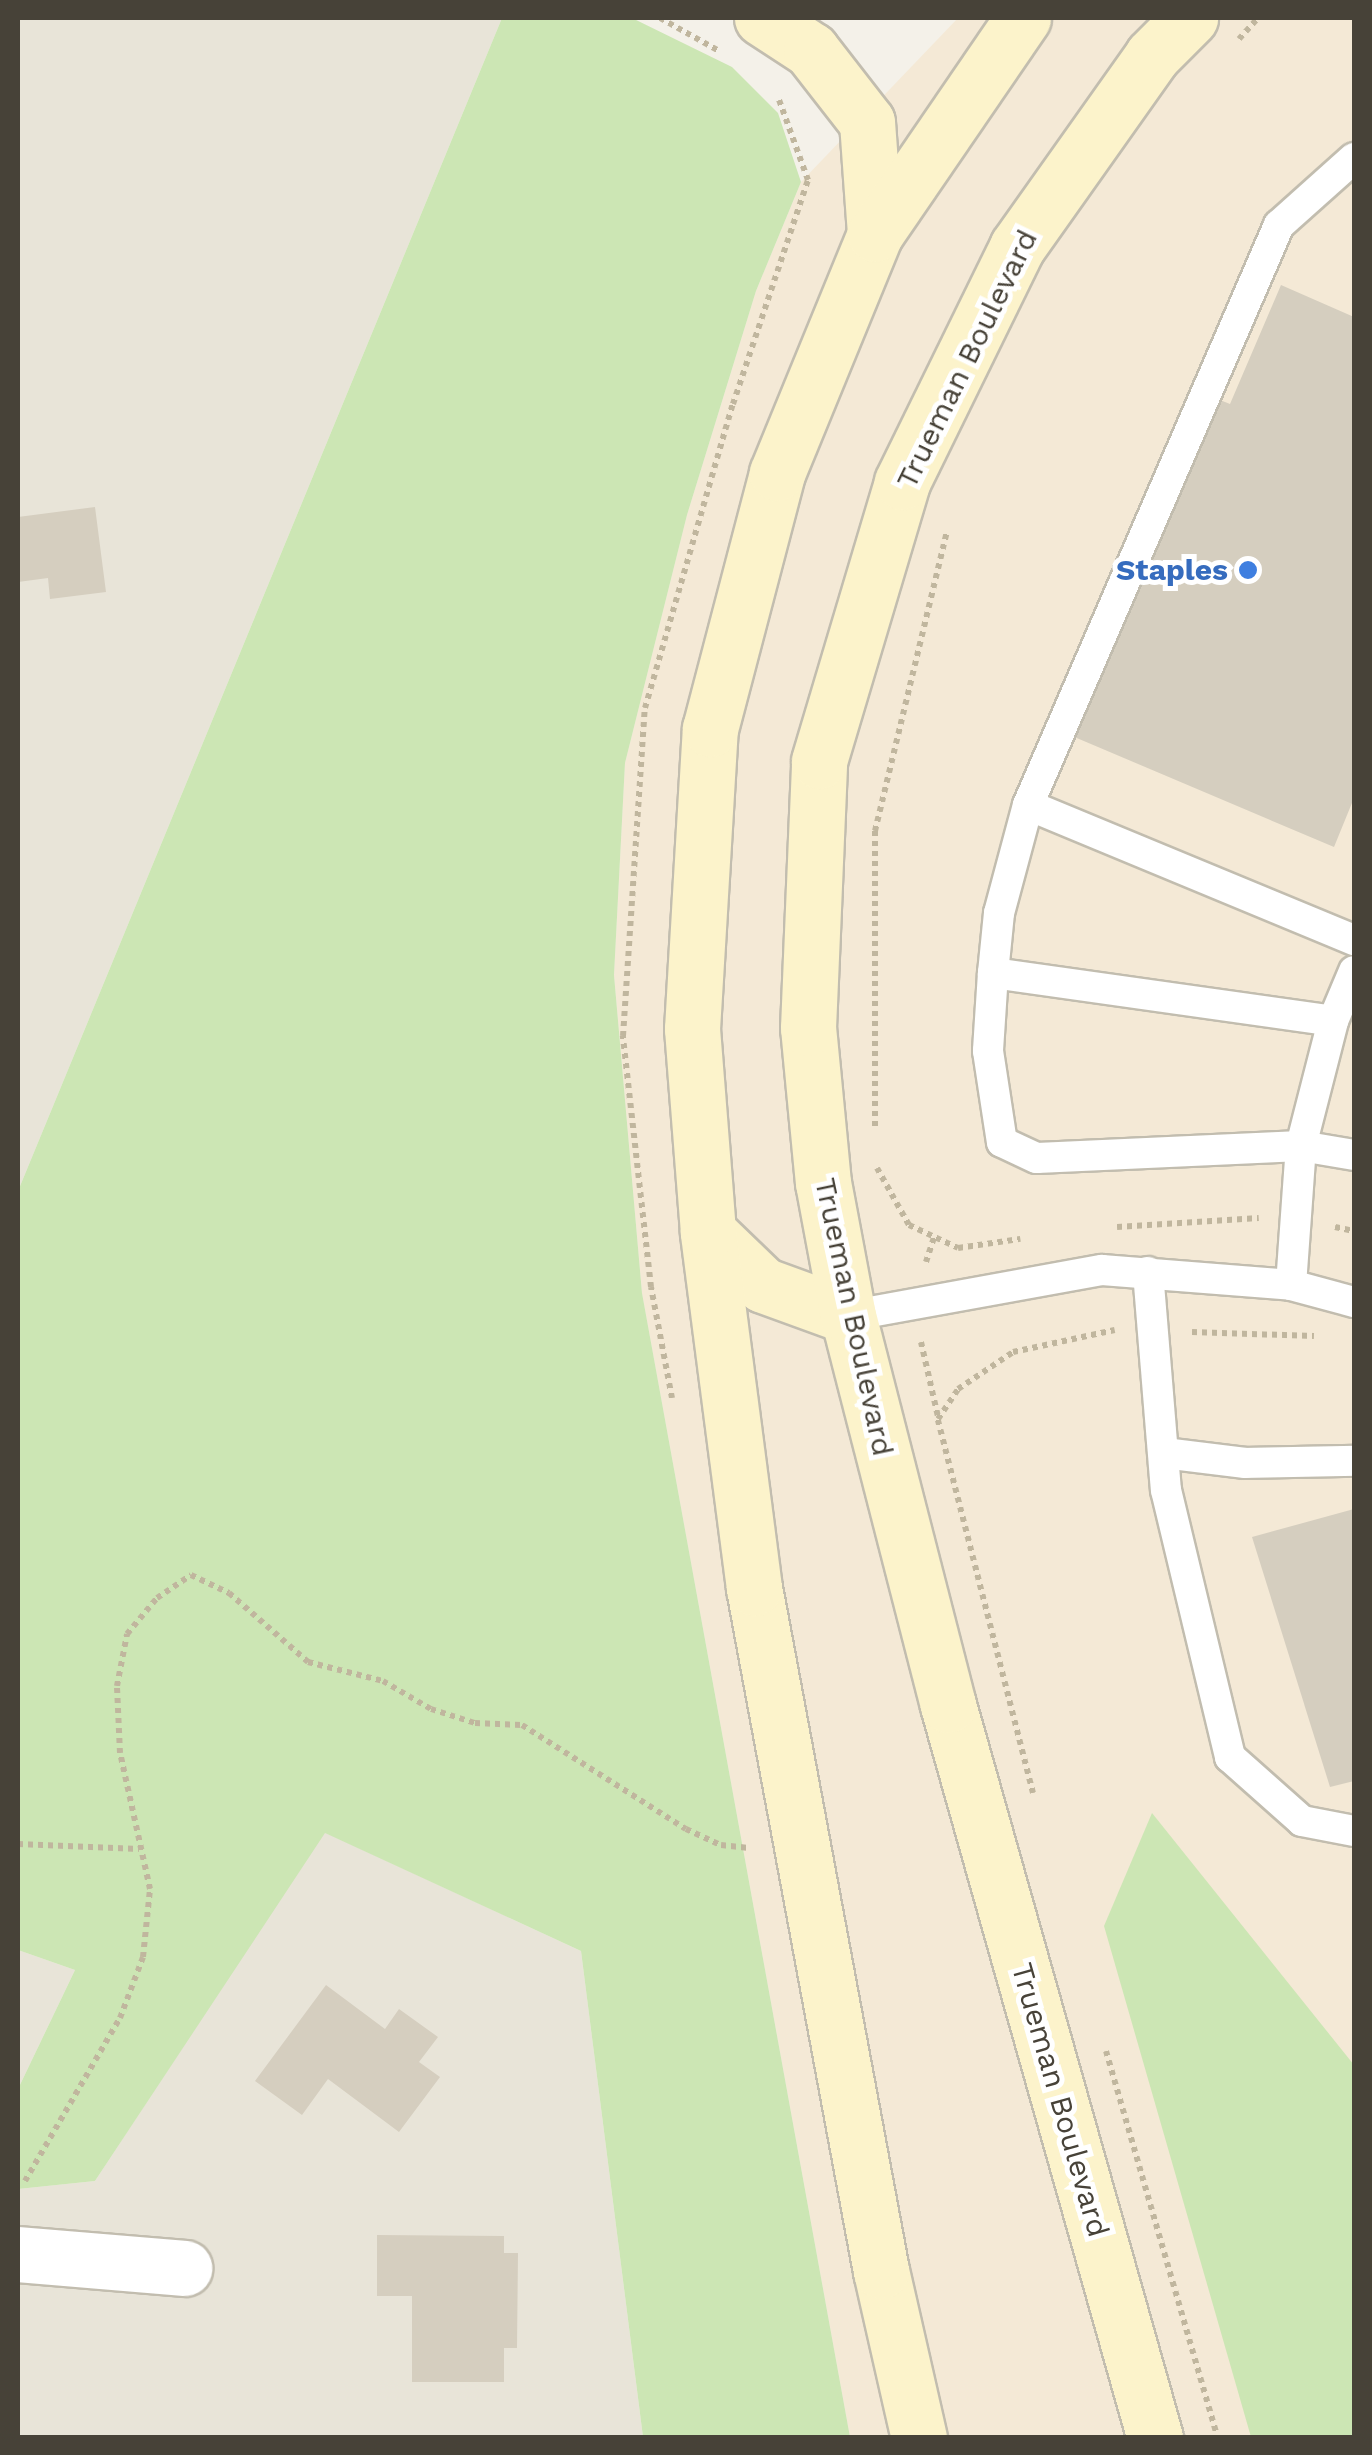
<!DOCTYPE html>
<style>
body{margin:0}
#map{position:relative;width:1372px;height:2455px;overflow:hidden;background:#f4f1e9;font-family:"Work Sans",sans-serif}
div>[style]{position:absolute}
.residential>*{inset:0;background:#e8e4d8}
.commercial>*{inset:0;background:#f4e9d6}
.green>*{inset:0;background:#cce6b4}
.building>*{inset:0;background:#d5cebf}
.path>*{height:6px;margin-top:-3px;transform-origin:0;background:repeating-linear-gradient(90deg,#c0b69e 0 5px,transparent 0 10px)}
.roads{filter:drop-shadow(2px 0 #c2bdaf) drop-shadow(-2px 0 #c2bdaf) drop-shadow(0 2px #c2bdaf) drop-shadow(0 -2px #c2bdaf)}
.service>*{height:30px;margin:-15px;padding:0 15px;transform-origin:15px;border-radius:15px;background:#fff}
.minor>*{height:55px;margin:-27.5px;padding:0 27.5px;transform-origin:27.5px;border-radius:27.5px;background:#fff}
.secondary>*{height:55px;margin:-27.5px;padding:0 27.5px;transform-origin:27.5px;border-radius:27.5px;background:#fcf3cb}
.dots>*{width:28px;height:28px;translate:-50% -50%;box-sizing:border-box;border:5px solid #fff;border-radius:50%}
span{translate:-50% -50%;white-space:nowrap;text-align:center;line-height:1.15;-webkit-text-stroke:10px #fff;paint-order:stroke}
.street-label{font-size:30px;color:#474238}
.shop-label{font-size:30px;color:#366cbe;font-weight:700}
.right{translate:-100% -50%;text-align:right}
.frame{position:absolute;inset:0;border:20px solid #474238;pointer-events:none}
</style>
<div id="map">
<div class="residential">
<i style="clip-path:polygon(18px 18px,502px 18px,18px 1191px)"></i>
<i style="clip-path:polygon(324px 1832px,581px 1951px,643px 2437px,18px 2437px,18px 2189px,95px 2181px)"></i>
<i style="clip-path:polygon(18px 1950px,75px 1970px,18px 2089px)"></i>
</div>
<div class="commercial">
<i style="clip-path:polygon(958px 18px,1354px 18px,1354px 2437px,850px 2437px,642px 1293px,614px 975px,625px 763px,687px 515px,756px 291px,801px 182px)"></i>
</div>
<div class="green">
<i style="clip-path:polygon(502px 18px,632px 18px,732px 67px,778px 113px,801px 182px,756px 291px,687px 515px,625px 763px,614px 975px,642px 1293px,850px 2437px,643px 2437px,581px 1951px,325px 1833px,95px 2181px,18px 2189px,18px 2089px,75px 1970px,18px 1950px,18px 1191px)"></i>
<i style="clip-path:polygon(1152px 1813px,1354px 2065px,1354px 2437px,1251px 2437px,1104px 1926px)"></i>
</div>
<div class="building">
<i style="clip-path:polygon(1281px 285px,1354px 317px,1354px 798px,1334px 847px,1072px 736px,1215px 398px,1230px 404px)"></i>
<i style="clip-path:polygon(95px 507px,106px 592px,50px 599px,48px 578px,18px 582px,18px 517px)"></i>
<i style="clip-path:polygon(1354px 1509px,1354px 1781px,1330px 1787px,1252px 1537px)"></i>
<i style="clip-path:polygon(326px 1985px,385px 2029px,399px 2009px,438px 2037px,419px 2062px,440px 2077px,399px 2132px,328px 2079px,302px 2115px,255px 2081px)"></i>
<i style="clip-path:polygon(377px 2235px,504px 2236px,504px 2253px,518px 2253px,517px 2348px,504px 2348px,504px 2382px,412px 2382px,412px 2296px,377px 2296px)"></i>
</div>
<div class="path">
<i style="left:660px;top:18px;width:68px;rotate:29.2deg"></i>
<i style="left:1239px;top:39px;width:28px;rotate:-48deg"></i>
<i style="left:875px;top:1126px;width:295px;rotate:-90deg"></i>
<i style="left:875px;top:831px;width:308px;rotate:-76.5deg"></i>
<i style="left:877px;top:1168px;width:65px;rotate:60.7deg"></i>
<i style="left:909px;top:1225px;width:54px;rotate:25.1deg"></i>
<i style="left:958px;top:1248px;width:63px;rotate:-8.3deg"></i>
<i style="left:1117px;top:1227px;width:142px;rotate:-3.6deg"></i>
<i style="left:1335px;top:1227px;width:19px;rotate:12deg"></i>
<i style="left:926px;top:1262px;width:26px;rotate:-72deg"></i>
<i style="left:1192px;top:1332px;width:122px;rotate:1.9deg"></i>
<i style="left:921px;top:1342px;width:77px;rotate:77.2deg"></i>
<i style="left:672px;top:1398px;width:113px;rotate:-100.7deg"></i>
<i style="left:651px;top:1287px;width:253px;rotate:-96.4deg"></i>
<i style="left:623px;top:1036px;width:329px;rotate:-86.2deg"></i>
<i style="left:645px;top:708px;width:316px;rotate:-73.9deg"></i>
<i style="left:733px;top:404px;width:236px;rotate:-71.5deg"></i>
<i style="left:808px;top:180px;width:85px;rotate:-109.9deg"></i>
<i style="left:1033px;top:1793px;width:386px;rotate:-104.3deg"></i>
<i style="left:938px;top:1419px;width:36px;rotate:-56deg"></i>
<i style="left:958px;top:1389px;width:66px;rotate:-33.9deg"></i>
<i style="left:1013px;top:1352px;width:104px;rotate:-12.2deg"></i>
<i style="left:18px;top:1844px;width:121px;rotate:2.4deg"></i>
<i style="left:1106px;top:2051px;width:403px;rotate:73.9deg"></i>
<i style="left:25px;top:2181px;width:189px;rotate:-59.8deg"></i>
<i style="left:120px;top:2018px;width:65px;rotate:-69.3deg"></i>
<i style="left:143px;top:1957px;width:68px;rotate:-84.1deg"></i>
<i style="left:150px;top:1889px;width:139px;rotate:-102.4deg"></i>
<i style="left:120px;top:1753px;width:67px;rotate:-92.6deg"></i>
<i style="left:117px;top:1686px;width:53px;rotate:-79.1deg"></i>
<i style="left:127px;top:1634px;width:47px;rotate:-50.2deg"></i>
<i style="left:157px;top:1598px;width:41px;rotate:-34.1deg"></i>
<i style="left:191px;top:1575px;width:42px;rotate:25.3deg"></i>
<i style="left:229px;top:1593px;width:105px;rotate:41.1deg"></i>
<i style="left:308px;top:1662px;width:77px;rotate:14.2deg"></i>
<i style="left:383px;top:1681px;width:56px;rotate:30.3deg"></i>
<i style="left:431px;top:1709px;width:46px;rotate:17.7deg"></i>
<i style="left:475px;top:1723px;width:47px;rotate:2.4deg"></i>
<i style="left:522px;top:1725px;width:194px;rotate:32.4deg"></i>
<i style="left:686px;top:1829px;width:38px;rotate:25deg"></i>
<i style="left:721px;top:1845px;width:28px;rotate:6deg"></i>
</div>
<div class="roads">
<div class="service">
<i style="left:1354px;top:158px;width:101px;rotate:138.2deg"></i>
<i style="left:1279px;top:225px;width:632px;rotate:113.4deg"></i>
<i style="left:1028px;top:805px;width:353px;rotate:22.5deg"></i>
<i style="left:1028px;top:805px;width:112px;rotate:105deg"></i>
<i style="left:999px;top:913px;width:60px;rotate:95.7deg"></i>
<i style="left:993px;top:973px;width:78px;rotate:93.7deg"></i>
<i style="left:988px;top:1051px;width:92px;rotate:81.3deg"></i>
<i style="left:1002px;top:1142px;width:38px;rotate:25deg"></i>
<i style="left:1037px;top:1158px;width:264px;rotate:-2.6deg"></i>
<i style="left:1301px;top:1146px;width:54px;rotate:9.6deg"></i>
<i style="left:993px;top:973px;width:343px;rotate:8deg"></i>
<i style="left:1148px;top:1272px;width:219px;rotate:85.3deg"></i>
<i style="left:1166px;top:1490px;width:275px;rotate:76.5deg"></i>
<i style="left:1230px;top:1757px;width:96px;rotate:41.6deg"></i>
<i style="left:1302px;top:1821px;width:53px;rotate:10.9deg"></i>
<i style="left:1291px;top:1285px;width:139px;rotate:-85.9deg"></i>
<i style="left:1301px;top:1146px;width:129px;rotate:-75.6deg"></i>
<i style="left:1333px;top:1021px;width:54px;rotate:-67.2deg"></i>
<i style="left:848px;top:1316px;width:258px;rotate:-10.3deg"></i>
<i style="left:1102px;top:1270px;width:190px;rotate:4.5deg"></i>
<i style="left:1291px;top:1285px;width:65px;rotate:15.1deg"></i>
<i style="left:1164px;top:1453px;width:82px;rotate:7deg"></i>
<i style="left:1245px;top:1463px;width:109px;rotate:-1.1deg"></i>
</div>
<div class="minor">
<i style="left:18px;top:2254px;width:167px;rotate:4.8deg"></i>
</div>
<div class="secondary">
<i style="left:762px;top:18px;width:59px;rotate:33.1deg"></i>
<i style="left:811px;top:50px;width:91px;rotate:52.1deg"></i>
<i style="left:867px;top:122px;width:112px;rotate:85.9deg"></i>
<i style="left:708px;top:1232px;width:76px;rotate:43.9deg"></i>
<i style="left:763px;top:1285px;width:90px;rotate:20deg"></i>
<i style="left:919px;top:2438px;width:171px;rotate:-102.8deg"></i>
<i style="left:881px;top:2271px;width:695px;rotate:-100.53deg"></i>
<i style="left:754px;top:1588px;width:359px;rotate:-97.4deg"></i>
<i style="left:708px;top:1232px;width:204px;rotate:-94.5deg"></i>
<i style="left:692px;top:1029px;width:301px;rotate:-86.6deg"></i>
<i style="left:710px;top:729px;width:265px;rotate:-75.3deg"></i>
<i style="left:777px;top:473px;width:258px;rotate:-67.7deg"></i>
<i style="left:875px;top:234px;width:262px;rotate:-55.6deg"></i>
<i style="left:1155px;top:2438px;width:762px;rotate:-105.77deg"></i>
<i style="left:948px;top:1705px;width:402px;rotate:-104.4deg"></i>
<i style="left:848px;top:1316px;width:135px;rotate:-100.6deg"></i>
<i style="left:823px;top:1183px;width:156px;rotate:-95.5deg"></i>
<i style="left:808px;top:1028px;width:267px;rotate:-87.6deg"></i>
<i style="left:819px;top:761px;width:291px;rotate:-73.4deg"></i>
<i style="left:902px;top:482px;width:262px;rotate:-63.9deg"></i>
<i style="left:1017px;top:247px;width:234px;rotate:-54.7deg"></i>
<i style="left:1152px;top:56px;width:54px;rotate:-45deg"></i>
</div>
</div>
<div class="dots">
<i style="left:1248px;top:570px;background:#3f7fe0"></i>
</div>
<div class="street-label">
<span style="left:967px;top:359px;rotate:-64deg">Trueman Boulevard</span>
<span style="left:854px;top:1317px;rotate:78deg">Trueman Boulevard</span>
<span style="left:1060px;top:2100px;rotate:74deg">Trueman Boulevard</span>
</div>
<div class="shop-label">
<span class="right" style="left:1228px;top:570px">Staples</span>
</div>
<div class="frame"></div>
</div>
